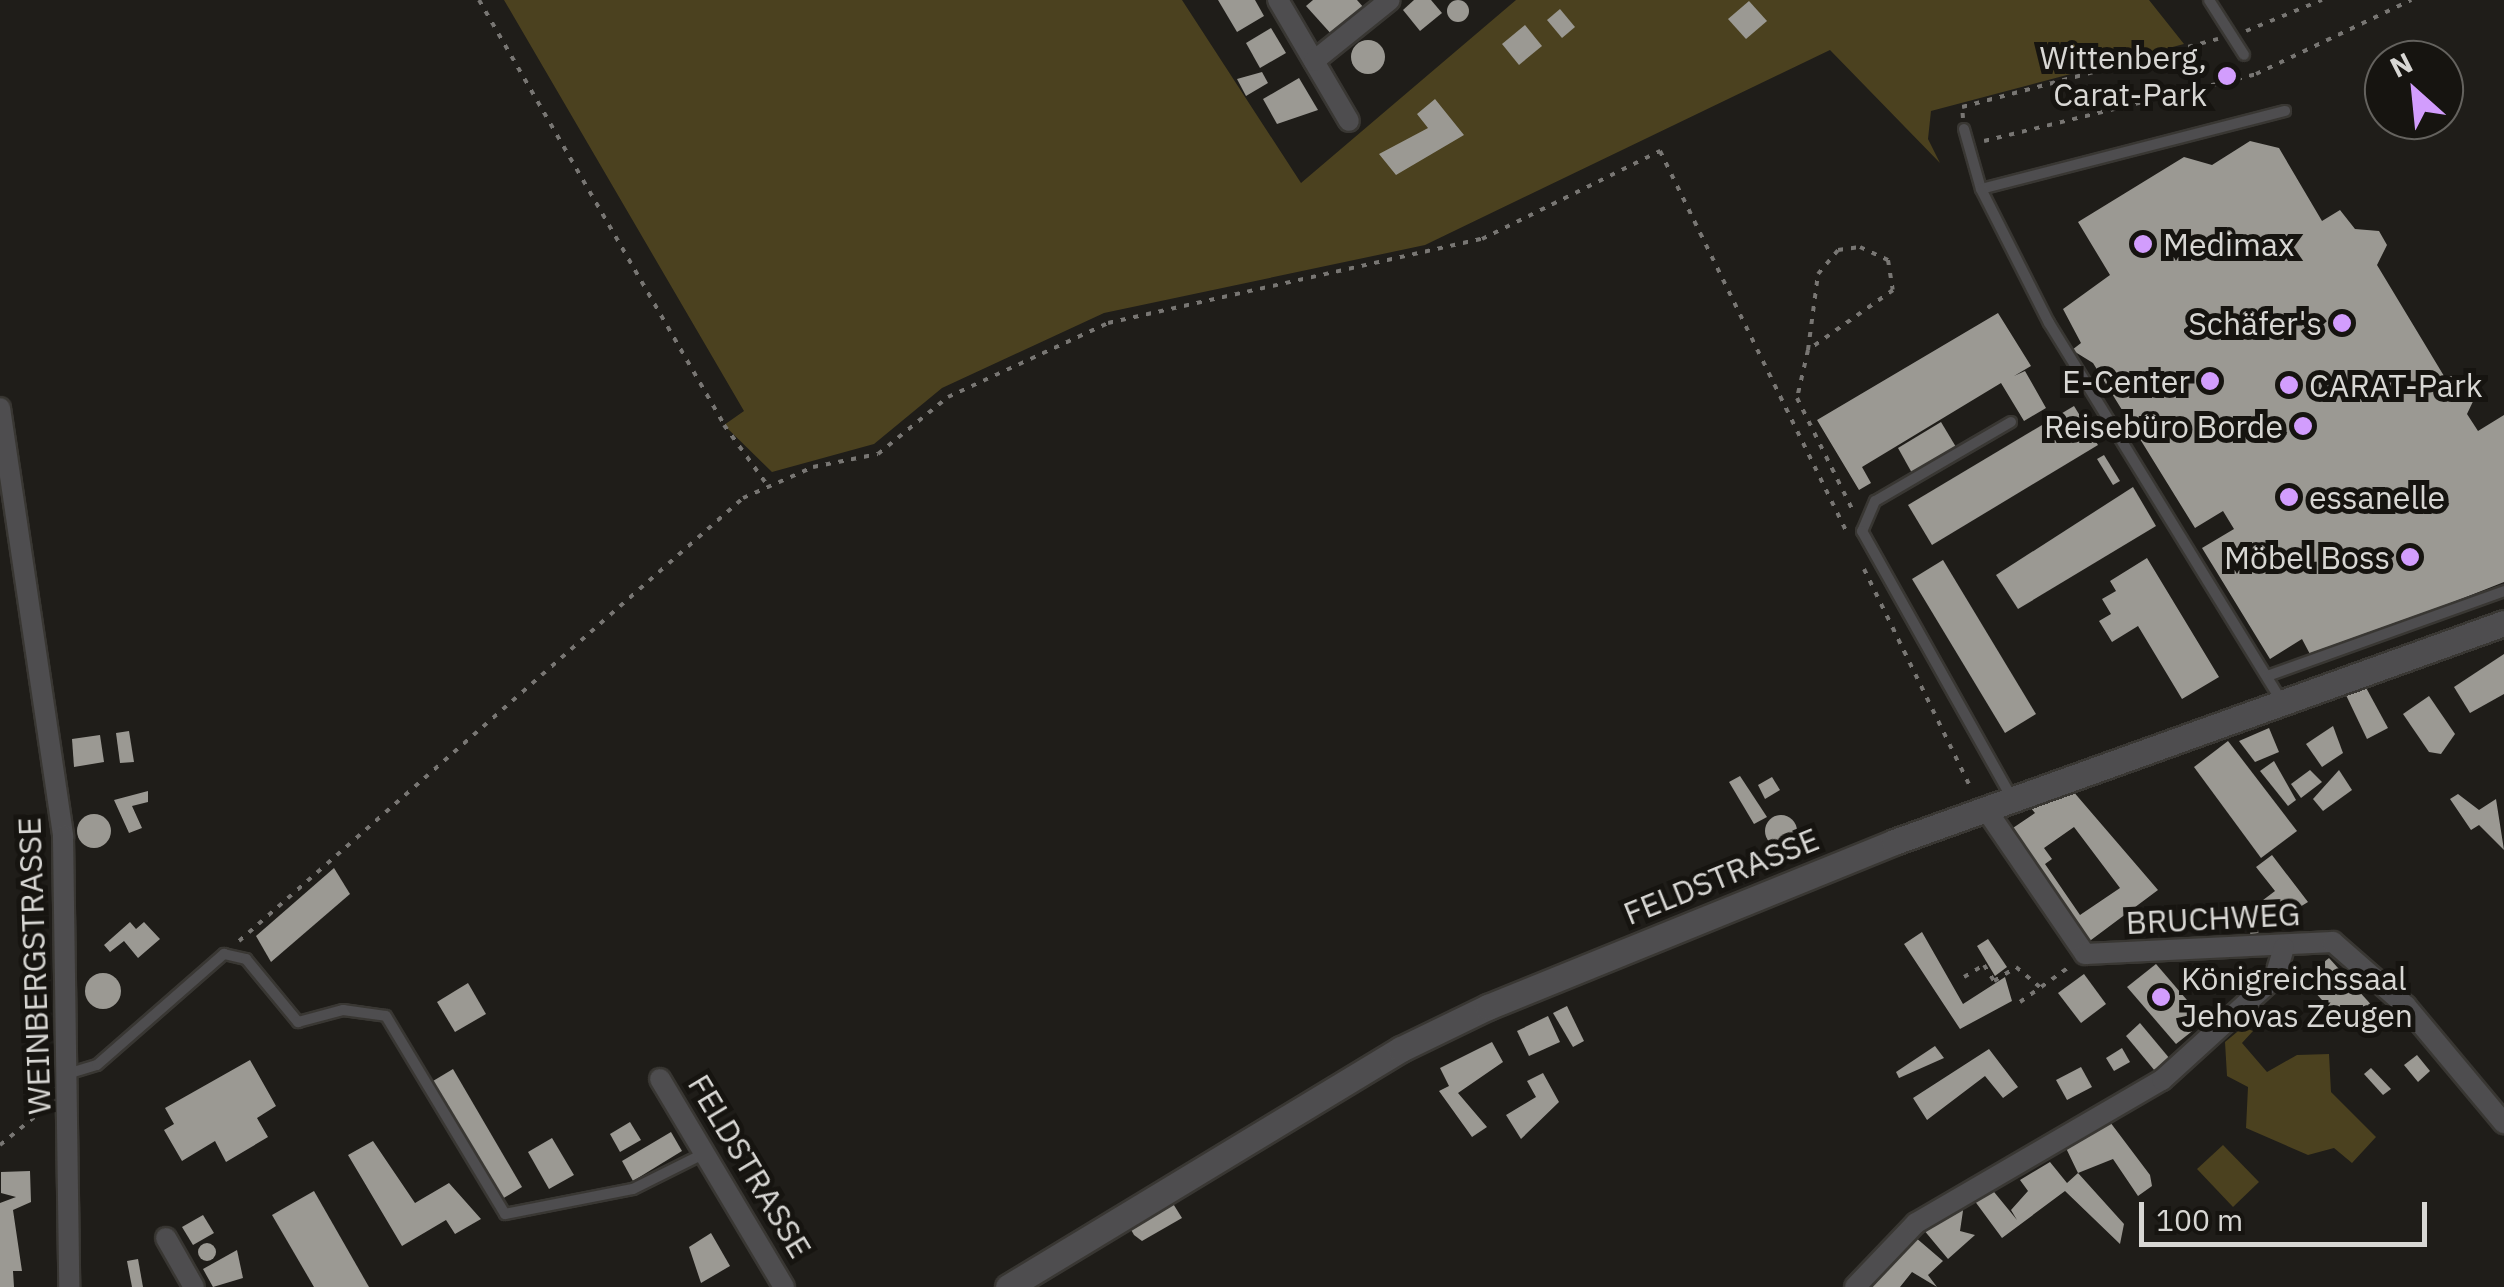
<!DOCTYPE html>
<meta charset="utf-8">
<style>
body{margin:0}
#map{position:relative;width:2504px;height:1287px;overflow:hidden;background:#1f1d19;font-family:"IBM Plex Sans",sans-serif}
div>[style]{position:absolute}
.green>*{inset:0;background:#4b411f}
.building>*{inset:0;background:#9b9993}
.round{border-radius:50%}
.path>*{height:4px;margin-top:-2px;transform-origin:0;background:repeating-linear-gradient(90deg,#787673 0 5px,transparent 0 13px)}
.roads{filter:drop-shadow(2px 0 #393733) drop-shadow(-2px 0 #393733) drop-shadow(0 2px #393733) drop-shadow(0 -2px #393733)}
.service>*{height:10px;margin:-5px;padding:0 5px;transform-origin:5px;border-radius:5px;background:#4e4d4f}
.minor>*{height:20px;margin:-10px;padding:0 10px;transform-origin:10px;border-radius:10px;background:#4e4d4f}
.tertiary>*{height:25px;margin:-12.5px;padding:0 12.5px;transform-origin:12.5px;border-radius:12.5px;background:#4e4d4f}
.dots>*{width:28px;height:28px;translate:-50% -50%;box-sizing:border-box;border:5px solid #161410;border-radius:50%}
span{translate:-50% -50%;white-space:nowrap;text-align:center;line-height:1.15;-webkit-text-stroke:10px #161410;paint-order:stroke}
.poi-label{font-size:32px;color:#d8d7d4}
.right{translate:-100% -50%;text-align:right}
.left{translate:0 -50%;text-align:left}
.street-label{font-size:32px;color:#d8d7d4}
.north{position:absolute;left:2364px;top:40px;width:100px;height:100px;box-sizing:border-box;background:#161410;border:2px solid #64625e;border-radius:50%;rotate:333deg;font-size:28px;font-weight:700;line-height:40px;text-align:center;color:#d8d7d4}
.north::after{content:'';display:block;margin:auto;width:35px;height:45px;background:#d29dfd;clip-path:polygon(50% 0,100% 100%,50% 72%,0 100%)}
.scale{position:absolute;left:2139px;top:1202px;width:288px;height:45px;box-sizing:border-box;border:5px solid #d8d7d4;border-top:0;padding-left:12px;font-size:30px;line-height:35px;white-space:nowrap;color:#d8d7d4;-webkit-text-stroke:8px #161410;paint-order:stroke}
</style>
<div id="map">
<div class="green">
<i style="clip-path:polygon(504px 0,1182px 0,1301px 183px,1516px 0,2149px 0,2184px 44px,1931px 111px,1928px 139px,1940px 163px,1830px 50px,1425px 245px,1104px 313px,942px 388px,874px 444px,772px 472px,724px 425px,744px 411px)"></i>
<i style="clip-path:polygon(2243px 1027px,2253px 1031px,2242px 1043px,2267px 1072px,2297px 1055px,2329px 1054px,2331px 1092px,2376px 1137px,2352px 1163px,2334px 1148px,2308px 1155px,2246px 1128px,2248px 1087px,2227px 1076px,2225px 1042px)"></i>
<i style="clip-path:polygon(2223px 1145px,2259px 1182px,2233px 1207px,2197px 1169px)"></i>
</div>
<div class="building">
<i style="clip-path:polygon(1218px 0,1255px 0,1264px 16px,1237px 32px)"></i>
<i style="clip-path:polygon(1313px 0,1357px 0,1364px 8px,1333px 36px,1306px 6px)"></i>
<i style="clip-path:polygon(1414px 0,1431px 0,1442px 13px,1420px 31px,1403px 10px)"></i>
<i class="round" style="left:1447px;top:0;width:22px;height:22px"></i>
<i style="clip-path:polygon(1749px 1px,1767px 21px,1746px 39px,1728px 19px)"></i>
<i style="clip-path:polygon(1560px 9px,1575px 27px,1562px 38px,1547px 20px)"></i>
<i style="clip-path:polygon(1525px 25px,1542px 46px,1519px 65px,1502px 44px)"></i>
<i style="clip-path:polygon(1271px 28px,1286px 53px,1260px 68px,1246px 43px)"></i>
<i class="round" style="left:1351px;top:40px;width:34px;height:34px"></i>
<i style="clip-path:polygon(1262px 72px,1268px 83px,1246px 96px,1237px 79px)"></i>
<i style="clip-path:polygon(1299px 78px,1318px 110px,1277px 124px,1263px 99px)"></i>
<i style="clip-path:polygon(1435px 99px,1464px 135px,1396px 175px,1379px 154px,1428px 128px,1417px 114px)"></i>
<i style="clip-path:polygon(2250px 141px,2279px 148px,2322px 221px,2340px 210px,2355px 229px,2379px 231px,2387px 245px,2377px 265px,2444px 376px,2468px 376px,2477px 393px,2467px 414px,2478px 431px,2504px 415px,2504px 582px,2312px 658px,2302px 639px,2270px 659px,2202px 548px,2234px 529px,2223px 511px,2195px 528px,2093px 363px,2072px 350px,2081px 343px,2063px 309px,2110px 275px,2078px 222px,2184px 157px,2212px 165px)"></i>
<i style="clip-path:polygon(1998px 313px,2031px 366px,2014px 376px,2025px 371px,2046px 408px,2024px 421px,2001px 383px,1862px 467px,1871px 483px,1859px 490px,1817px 420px)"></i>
<i style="clip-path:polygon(2074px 406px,2098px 445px,1932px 545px,1908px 505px)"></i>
<i style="clip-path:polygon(1941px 422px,1956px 447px,1912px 473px,1898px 448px)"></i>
<i style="clip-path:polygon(2104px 455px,2120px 481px,2113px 485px,2097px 459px)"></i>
<i style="clip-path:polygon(2133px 487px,2156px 526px,2018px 609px,1996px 575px)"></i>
<i style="clip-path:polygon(2147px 558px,2219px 677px,2182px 699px,2138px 626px,2112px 642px,2099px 621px,2111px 614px,2102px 599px,2116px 591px,2110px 581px)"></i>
<i style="clip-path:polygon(1943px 560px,2036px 714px,2005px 733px,1912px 579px)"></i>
<i style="clip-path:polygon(2504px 654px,2504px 694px,2470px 713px,2454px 687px)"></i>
<i style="clip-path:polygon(2364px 684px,2388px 728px,2367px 739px,2345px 693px)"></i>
<i style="clip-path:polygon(2429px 696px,2455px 734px,2441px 754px,2429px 752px,2403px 714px)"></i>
<i style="clip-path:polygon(2333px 726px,2343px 753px,2322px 767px,2306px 744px)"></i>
<i style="clip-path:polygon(2269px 728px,2279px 752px,2255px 762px,2239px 741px)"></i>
<i style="clip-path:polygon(129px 731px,134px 762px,120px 763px,116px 733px)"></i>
<i style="clip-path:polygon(100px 735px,104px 762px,74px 767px,72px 739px)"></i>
<i style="clip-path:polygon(2228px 741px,2297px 831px,2261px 858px,2194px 767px)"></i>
<i style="clip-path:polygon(2274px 761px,2296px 800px,2288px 806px,2260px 771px)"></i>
<i style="clip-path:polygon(2310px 770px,2322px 782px,2301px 798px,2291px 784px)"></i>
<i style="clip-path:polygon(2339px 770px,2352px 790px,2323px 811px,2313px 799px)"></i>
<i style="clip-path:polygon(1740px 776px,1767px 817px,1754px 824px,1729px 782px)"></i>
<i style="clip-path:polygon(1772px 777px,1780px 790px,1765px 799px,1758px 785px)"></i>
<i style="clip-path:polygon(evenodd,2072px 790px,2158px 890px,2087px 943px,2004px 834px,2035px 813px,2030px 807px,2072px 790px,2074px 827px,2120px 888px,2080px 915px,2045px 864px,2052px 859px,2044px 848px,2074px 827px)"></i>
<i style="clip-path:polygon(148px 791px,148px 802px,132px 806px,142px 828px,129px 833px,114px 800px)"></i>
<i style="clip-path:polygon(2458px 794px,2479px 810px,2496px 799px,2504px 850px,2479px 825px,2471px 830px,2450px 799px)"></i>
<i class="round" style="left:77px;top:814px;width:34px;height:34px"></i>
<i class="round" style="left:1765px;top:815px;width:32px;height:32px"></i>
<i style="clip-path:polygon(2272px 855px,2308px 902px,2251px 937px,2246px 913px,2275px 891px,2256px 867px)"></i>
<i style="clip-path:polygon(334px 868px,350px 894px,271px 962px,256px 936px)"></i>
<i style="clip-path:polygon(130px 922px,136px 929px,144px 922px,160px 939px,138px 958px,124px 941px,110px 952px,104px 945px)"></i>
<i style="clip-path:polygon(1922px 932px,1963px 1004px,2005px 977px,2012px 1001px,1960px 1029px,1904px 944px)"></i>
<i style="clip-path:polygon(1988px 939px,2007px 967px,1995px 976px,1977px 946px)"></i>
<i style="clip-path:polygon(2329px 958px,2375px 1009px,2351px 1032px,2303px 979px)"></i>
<i style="clip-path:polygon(2156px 964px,2205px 1021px,2176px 1044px,2127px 987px)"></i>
<i class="round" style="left:85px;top:973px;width:36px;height:36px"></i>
<i style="clip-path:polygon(2084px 974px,2106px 1004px,2081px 1023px,2058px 993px)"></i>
<i style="clip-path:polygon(468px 983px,486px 1014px,455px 1032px,437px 1002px)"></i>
<i style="clip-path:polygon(1567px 1006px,1584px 1041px,1573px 1047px,1553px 1013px)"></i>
<i style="clip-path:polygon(1548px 1016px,1560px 1042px,1529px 1056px,1517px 1031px)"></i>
<i style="clip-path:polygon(2140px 1023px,2170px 1059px,2155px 1071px,2126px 1036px)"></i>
<i style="clip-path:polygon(1492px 1042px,1503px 1062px,1458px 1093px,1487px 1127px,1472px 1137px,1439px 1091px,1449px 1086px,1440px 1068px)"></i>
<i style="clip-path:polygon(1935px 1046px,1944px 1058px,1899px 1078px,1896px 1072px)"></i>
<i style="clip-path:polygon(2122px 1048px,2130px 1062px,2114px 1071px,2106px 1058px)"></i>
<i style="clip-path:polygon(1989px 1049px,2018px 1087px,2003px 1098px,1985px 1076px,1927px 1120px,1913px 1098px)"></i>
<i style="clip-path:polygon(2417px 1055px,2430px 1071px,2418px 1082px,2404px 1065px)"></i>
<i style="clip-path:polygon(250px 1060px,276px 1106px,257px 1118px,268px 1137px,226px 1162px,215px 1141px,182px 1161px,164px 1130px,174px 1124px,165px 1108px)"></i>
<i style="clip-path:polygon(2081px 1067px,2092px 1087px,2067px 1100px,2056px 1080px)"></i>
<i style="clip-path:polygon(2371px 1068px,2391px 1089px,2383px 1095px,2364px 1074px)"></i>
<i style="clip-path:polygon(453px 1069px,522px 1187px,502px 1199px,433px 1081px)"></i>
<i style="clip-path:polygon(1543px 1073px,1559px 1102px,1521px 1139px,1506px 1115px,1536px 1097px,1527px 1081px)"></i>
<i style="clip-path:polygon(630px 1122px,641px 1140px,620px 1152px,610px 1134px)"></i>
<i style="clip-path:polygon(2110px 1122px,2150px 1175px,2152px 1186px,2138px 1196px,2113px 1159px,2078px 1173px,2064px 1144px)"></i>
<i style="clip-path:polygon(671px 1132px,682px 1151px,633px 1181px,622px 1161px)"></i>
<i style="clip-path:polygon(552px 1138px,574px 1175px,549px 1189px,528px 1152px)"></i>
<i style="clip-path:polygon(373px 1141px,415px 1203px,449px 1183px,481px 1219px,455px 1234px,446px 1220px,402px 1246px,348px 1155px)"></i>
<i style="clip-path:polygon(2050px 1162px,2067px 1183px,2078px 1173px,2124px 1224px,2120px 1244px,2065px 1191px,2002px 1238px,1974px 1200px,1990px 1187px,2017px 1220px,2011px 1210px,2028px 1191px,2020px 1180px)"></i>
<i style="clip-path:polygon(30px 1171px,31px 1202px,13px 1210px,22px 1271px,13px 1271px,14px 1287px,0 1287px,0 1203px,16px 1197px,1px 1193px,1px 1172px)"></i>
<i style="clip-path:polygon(314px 1191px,369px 1287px,314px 1287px,272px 1215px)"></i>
<i style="clip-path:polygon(1172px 1202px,1182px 1218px,1142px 1241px,1134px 1235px,1130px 1228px)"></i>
<i style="clip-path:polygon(1964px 1204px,1960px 1231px,1975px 1235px,1948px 1259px,1923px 1229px)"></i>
<i style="clip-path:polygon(203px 1215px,214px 1233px,193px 1245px,182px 1227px)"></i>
<i style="clip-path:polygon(711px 1233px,730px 1266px,701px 1283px,689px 1247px)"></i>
<i style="clip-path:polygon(1915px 1237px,1943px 1261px,1928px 1275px,1937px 1287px,1912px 1272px,1900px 1287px,1870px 1287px)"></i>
<i class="round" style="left:198px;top:1243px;width:18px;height:18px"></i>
<i style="clip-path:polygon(237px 1250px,243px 1278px,213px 1287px,203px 1269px)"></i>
<i style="clip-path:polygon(138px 1259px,143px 1287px,132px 1287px,127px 1261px)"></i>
</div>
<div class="path">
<i style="left:479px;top:0;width:491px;rotate:60deg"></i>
<i style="left:724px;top:425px;width:75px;rotate:54.2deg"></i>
<i style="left:2246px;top:31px;width:82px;rotate:-22.2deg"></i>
<i style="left:1963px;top:118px;width:11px;rotate:-95deg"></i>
<i style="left:1962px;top:107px;width:265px;rotate:-14.9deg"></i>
<i style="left:1984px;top:141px;width:280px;rotate:-13.8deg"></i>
<i style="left:2256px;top:74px;width:172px;rotate:-25.5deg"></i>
<i style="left:1808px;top:350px;width:77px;rotate:-82.5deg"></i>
<i style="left:1818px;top:274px;width:31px;rotate:-50deg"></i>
<i style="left:1838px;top:250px;width:22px;rotate:-8deg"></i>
<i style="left:1860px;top:247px;width:31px;rotate:25deg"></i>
<i style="left:1888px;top:260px;width:30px;rotate:81deg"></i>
<i style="left:1893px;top:290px;width:104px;rotate:144.8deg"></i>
<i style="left:1808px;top:350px;width:49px;rotate:102.9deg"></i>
<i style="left:1797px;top:398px;width:128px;rotate:63.6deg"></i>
<i style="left:1864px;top:569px;width:246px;rotate:64deg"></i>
<i style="left:2136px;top:914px;width:21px;rotate:51deg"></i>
<i style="left:239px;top:941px;width:671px;rotate:-41.31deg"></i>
<i style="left:743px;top:498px;width:77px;rotate:-23.9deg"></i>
<i style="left:813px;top:467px;width:66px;rotate:-11.3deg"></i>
<i style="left:878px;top:454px;width:90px;rotate:-39.2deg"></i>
<i style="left:948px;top:397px;width:176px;rotate:-24.8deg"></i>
<i style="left:1108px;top:323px;width:383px;rotate:-12.7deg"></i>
<i style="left:1482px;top:239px;width:199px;rotate:-26.3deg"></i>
<i style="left:1660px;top:151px;width:425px;rotate:63.9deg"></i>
<i style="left:1964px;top:977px;width:23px;rotate:-31deg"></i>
<i style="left:1984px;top:965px;width:19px;rotate:58deg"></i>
<i style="left:1994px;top:981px;width:26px;rotate:-32deg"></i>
<i style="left:2016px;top:967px;width:31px;rotate:40deg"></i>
<i style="left:2020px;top:1002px;width:60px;rotate:-35.5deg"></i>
<i style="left:0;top:1145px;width:63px;rotate:-39.2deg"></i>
</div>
<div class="roads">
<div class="service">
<i style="left:2209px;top:0;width:65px;rotate:57.5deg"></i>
<i style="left:1964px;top:129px;width:62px;rotate:74.2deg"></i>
<i style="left:1981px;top:189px;width:314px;rotate:-14.4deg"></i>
<i style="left:1981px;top:189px;width:150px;rotate:63.1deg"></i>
<i style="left:2049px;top:323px;width:443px;rotate:58.4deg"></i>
<i style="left:2011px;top:422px;width:157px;rotate:149.8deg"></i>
<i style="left:1875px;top:501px;width:33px;rotate:113deg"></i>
<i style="left:1862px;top:531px;width:305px;rotate:60.7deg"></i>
<i style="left:2270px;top:675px;width:249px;rotate:-19.7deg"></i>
<i style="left:67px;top:1074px;width:31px;rotate:-17deg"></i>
<i style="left:97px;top:1065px;width:169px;rotate:-41.2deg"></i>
<i style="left:224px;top:954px;width:23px;rotate:13deg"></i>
<i style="left:246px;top:959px;width:82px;rotate:50.5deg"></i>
<i style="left:298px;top:1022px;width:47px;rotate:-14.9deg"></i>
<i style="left:343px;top:1010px;width:43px;rotate:7.9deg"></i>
<i style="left:386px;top:1016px;width:231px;rotate:59deg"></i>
<i style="left:505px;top:1214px;width:130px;rotate:-11.1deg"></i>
<i style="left:633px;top:1189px;width:80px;rotate:-26.6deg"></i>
</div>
<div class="minor">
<i style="left:1278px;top:0;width:140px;rotate:59.6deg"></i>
<i style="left:1314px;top:61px;width:97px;rotate:-38.8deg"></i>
<i style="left:0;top:408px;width:433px;rotate:81.6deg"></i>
<i style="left:63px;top:836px;width:451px;rotate:89.2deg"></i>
<i style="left:1985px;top:808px;width:177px;rotate:55.6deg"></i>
<i style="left:2085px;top:954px;width:248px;rotate:-2.8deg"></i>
<i style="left:2333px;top:942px;width:97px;rotate:41.2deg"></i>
<i style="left:2406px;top:1006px;width:153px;rotate:50.1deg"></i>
<i style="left:660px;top:1079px;width:242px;rotate:59.2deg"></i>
<i style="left:166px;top:1238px;width:56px;rotate:60.3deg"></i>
<i style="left:1855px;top:1287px;width:88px;rotate:-46.4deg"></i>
<i style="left:1916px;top:1223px;width:285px;rotate:-30.2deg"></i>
<i style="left:2162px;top:1080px;width:153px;rotate:-42.3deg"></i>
<i style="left:2275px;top:977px;width:31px;rotate:-73deg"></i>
</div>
<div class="tertiary">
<i style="left:1008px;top:1287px;width:459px;rotate:-31.2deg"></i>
<i style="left:1401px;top:1049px;width:97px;rotate:-25.8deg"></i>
<i style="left:1488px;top:1007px;width:438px;rotate:-22.1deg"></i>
<i style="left:1894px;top:842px;width:648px;rotate:-19.75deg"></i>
</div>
</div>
<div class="dots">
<i style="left:2227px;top:76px;background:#d29dfd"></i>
<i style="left:2143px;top:244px;background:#d29dfd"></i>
<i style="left:2342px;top:323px;background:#d29dfd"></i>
<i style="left:2210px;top:381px;background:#d29dfd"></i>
<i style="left:2289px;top:385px;background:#d29dfd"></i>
<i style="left:2303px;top:426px;background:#d29dfd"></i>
<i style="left:2289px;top:497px;background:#d29dfd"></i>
<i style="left:2410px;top:557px;background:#d29dfd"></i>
<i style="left:2161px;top:997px;background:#d29dfd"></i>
</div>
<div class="poi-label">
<span class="right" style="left:2207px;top:76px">Wittenberg,<br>Carat-Park</span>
<span class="left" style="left:2163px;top:244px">Medimax</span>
<span class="right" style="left:2322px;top:323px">Schäfer's</span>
<span class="right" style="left:2190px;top:381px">E-Center</span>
<span class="left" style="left:2309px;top:385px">CARAT-Park</span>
<span class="right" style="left:2283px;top:426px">Reisebüro Borde</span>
<span class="left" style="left:2309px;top:497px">essanelle</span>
<span class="right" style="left:2390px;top:557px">Möbel Boss</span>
<span class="left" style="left:2181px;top:997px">Königreichssaal<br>Jehovas Zeugen</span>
</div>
<div class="street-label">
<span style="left:1721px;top:876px;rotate:-22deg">FELDSTRASSE</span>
<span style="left:2213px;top:918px;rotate:-3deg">BRUCHWEG</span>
<span style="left:34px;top:966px;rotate:-92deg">WEINBERGSTRASSE</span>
<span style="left:750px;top:1166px;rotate:59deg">FELDSTRASSE</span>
</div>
<div class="north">N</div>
<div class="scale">100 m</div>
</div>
